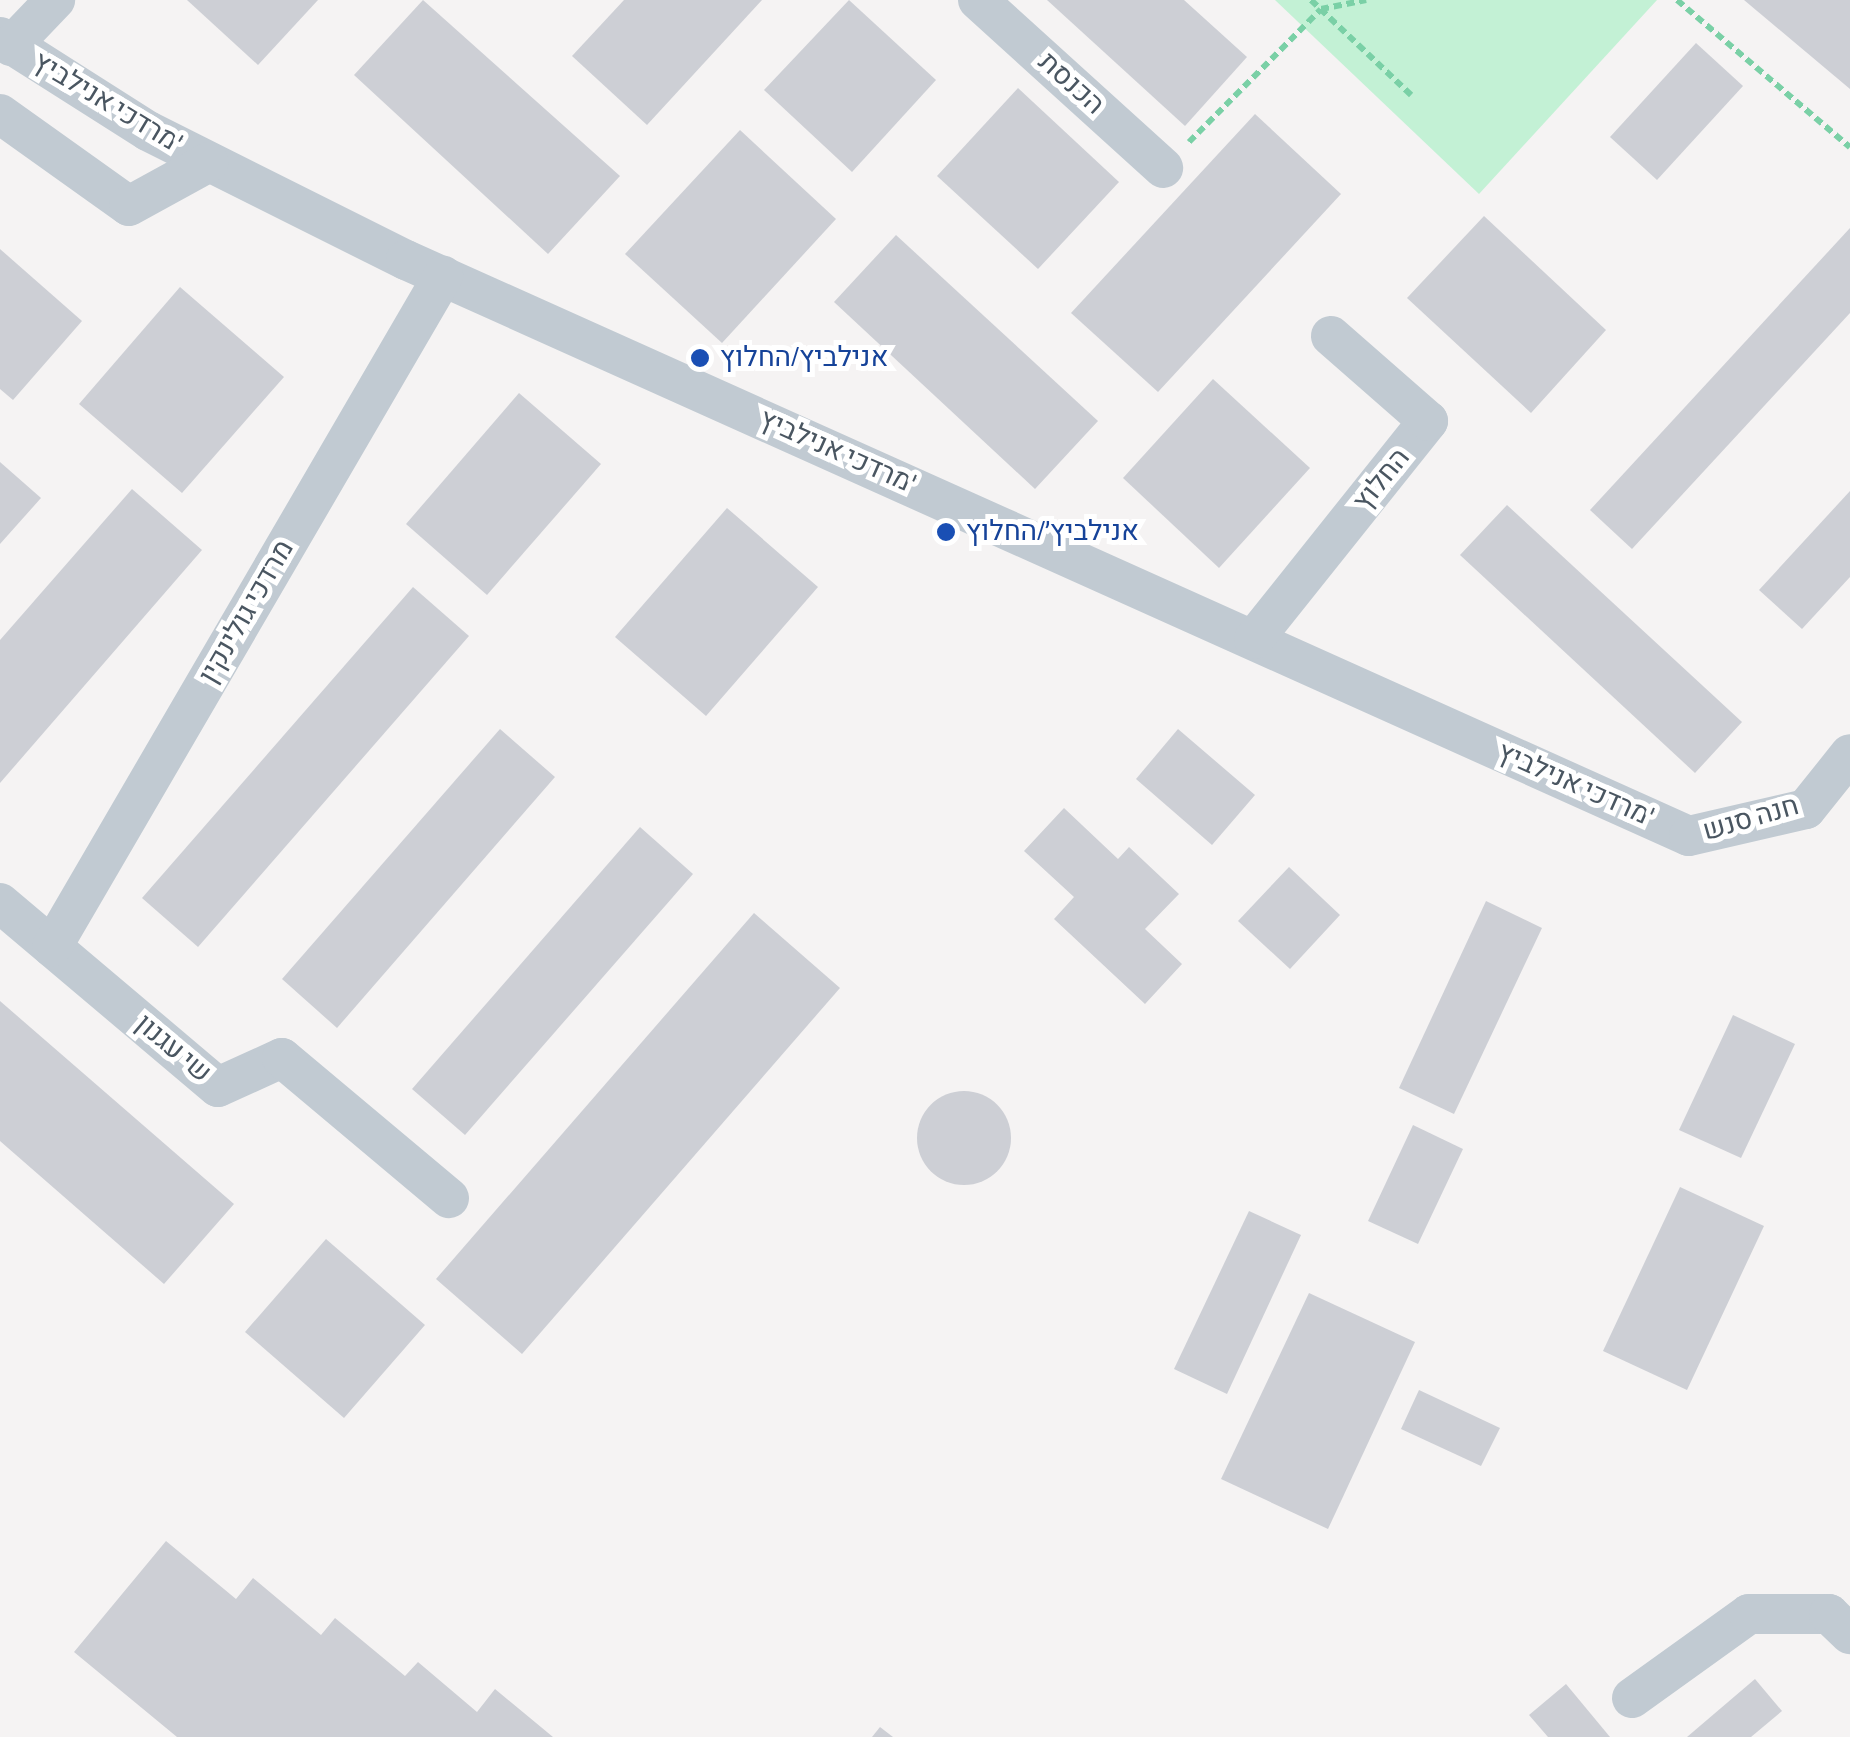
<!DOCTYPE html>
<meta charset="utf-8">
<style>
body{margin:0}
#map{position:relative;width:1850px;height:1737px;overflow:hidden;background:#f5f3f3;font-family:"Sofia Sans Condensed",Heebo,sans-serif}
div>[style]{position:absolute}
.green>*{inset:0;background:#c3f1d5}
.building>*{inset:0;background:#cdcfd5}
.round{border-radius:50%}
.path>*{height:6px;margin-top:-3px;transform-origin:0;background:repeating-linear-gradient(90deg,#7ad0a6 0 8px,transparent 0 13px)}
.minor>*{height:40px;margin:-20px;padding:0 20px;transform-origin:20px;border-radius:20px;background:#c1cad2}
.dots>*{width:28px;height:28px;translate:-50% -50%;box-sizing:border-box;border:5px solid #fff;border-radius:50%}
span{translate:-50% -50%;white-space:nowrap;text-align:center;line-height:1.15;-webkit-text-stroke:10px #fff;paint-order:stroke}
.street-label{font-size:28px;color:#4a5661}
.transit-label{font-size:28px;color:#164399}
.left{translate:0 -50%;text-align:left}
</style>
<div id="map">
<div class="green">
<i style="clip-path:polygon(1275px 0,1657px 0,1479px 194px)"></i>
</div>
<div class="building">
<i style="clip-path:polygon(187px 0,318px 0,258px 65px)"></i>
<i style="clip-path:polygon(423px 0,620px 176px,548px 254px,354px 75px)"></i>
<i style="clip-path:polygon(624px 0,762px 0,647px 125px,572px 56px)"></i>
<i style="clip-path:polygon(849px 0,936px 80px,852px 172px,764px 90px)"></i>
<i style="clip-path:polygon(1047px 0,1184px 0,1247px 57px,1185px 126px)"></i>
<i style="clip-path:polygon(1744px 0,1850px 0,1850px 89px)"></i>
<i style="clip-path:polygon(1696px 43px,1743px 86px,1657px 180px,1610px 137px)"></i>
<i style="clip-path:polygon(1018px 88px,1119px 182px,1038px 269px,937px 176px)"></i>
<i style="clip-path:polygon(1255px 114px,1341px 194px,1158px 392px,1071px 313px)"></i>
<i style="clip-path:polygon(740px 130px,836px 219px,722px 343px,625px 254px)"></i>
<i style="clip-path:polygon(1484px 216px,1606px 330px,1531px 413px,1407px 298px)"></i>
<i style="clip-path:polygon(1850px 228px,1850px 313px,1632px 549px,1590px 510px)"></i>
<i style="clip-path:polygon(896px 235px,1098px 421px,1035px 489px,834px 302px)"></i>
<i style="clip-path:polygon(0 249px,82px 321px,13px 400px,0 389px)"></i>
<i style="clip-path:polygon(180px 287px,284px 377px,182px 493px,79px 404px)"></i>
<i style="clip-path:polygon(1213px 379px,1310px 468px,1219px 568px,1123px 478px)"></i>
<i style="clip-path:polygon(519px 393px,601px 464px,487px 595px,406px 524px)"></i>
<i style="clip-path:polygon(0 462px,41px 498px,0 544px)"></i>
<i style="clip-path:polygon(132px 489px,202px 550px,0 783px,0 640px)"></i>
<i style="clip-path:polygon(1850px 491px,1850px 577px,1802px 629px,1759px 590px)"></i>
<i style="clip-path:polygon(1507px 505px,1742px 722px,1695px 773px,1460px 555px)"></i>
<i style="clip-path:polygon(727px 508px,818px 587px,706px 716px,615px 637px)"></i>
<i style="clip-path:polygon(413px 587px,469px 636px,198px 947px,142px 898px)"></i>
<i style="clip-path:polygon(500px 729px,555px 777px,337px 1028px,282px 979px)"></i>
<i style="clip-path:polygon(1178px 729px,1255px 795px,1212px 845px,1136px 779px)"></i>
<i style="clip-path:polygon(1064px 808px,1118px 859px,1129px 847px,1179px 894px,1145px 929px,1182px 964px,1145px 1004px,1054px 919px,1074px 897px,1024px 851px)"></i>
<i style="clip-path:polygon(640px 827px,693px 874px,465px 1135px,412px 1089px)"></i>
<i style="clip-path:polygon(1289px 867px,1340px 915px,1290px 969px,1238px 921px)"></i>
<i style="clip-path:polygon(1486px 901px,1542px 928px,1454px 1114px,1399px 1088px)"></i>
<i style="clip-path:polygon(754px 913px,840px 988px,522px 1354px,436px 1279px)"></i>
<i style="clip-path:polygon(0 1001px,234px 1204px,164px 1284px,0 1141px)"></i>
<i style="clip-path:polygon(1733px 1015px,1795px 1044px,1741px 1158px,1679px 1130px)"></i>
<i class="round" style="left:917px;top:1091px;width:94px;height:94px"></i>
<i style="clip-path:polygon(1413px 1125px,1463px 1149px,1418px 1244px,1368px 1221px)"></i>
<i style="clip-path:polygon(1680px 1187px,1764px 1226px,1687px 1390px,1603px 1351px)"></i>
<i style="clip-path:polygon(1249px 1211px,1301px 1235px,1227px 1394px,1174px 1369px)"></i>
<i style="clip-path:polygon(326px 1239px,425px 1325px,344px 1418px,245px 1332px)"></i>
<i style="clip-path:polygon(1309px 1293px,1415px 1342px,1328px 1529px,1221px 1479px)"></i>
<i style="clip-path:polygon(1419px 1390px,1500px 1428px,1481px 1466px,1401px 1429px)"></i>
<i style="clip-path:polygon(166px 1541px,236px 1599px,253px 1578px,321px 1635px,335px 1618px,405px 1676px,418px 1662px,477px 1712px,495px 1689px,553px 1737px,177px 1737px,74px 1652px)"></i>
<i style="clip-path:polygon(1755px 1679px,1782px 1711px,1751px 1737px,1687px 1737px)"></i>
<i style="clip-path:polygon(1566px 1684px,1610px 1737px,1548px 1737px,1529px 1715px)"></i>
<i style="clip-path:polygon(880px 1727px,893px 1737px,872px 1737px)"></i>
</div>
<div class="path">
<i style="left:1311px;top:0;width:138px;rotate:43.5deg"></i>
<i style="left:1677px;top:0;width:227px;rotate:40.4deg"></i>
<i style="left:1189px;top:142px;width:187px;rotate:-45.2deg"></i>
<i style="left:1321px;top:9px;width:46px;rotate:-11.3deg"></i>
</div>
<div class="minor">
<i style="left:978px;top:0;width:250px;rotate:42.2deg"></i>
<i style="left:0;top:37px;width:175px;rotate:32.4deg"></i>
<i style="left:148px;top:131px;width:288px;rotate:26.6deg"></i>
<i style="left:406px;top:260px;width:1406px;rotate:24.18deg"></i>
<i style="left:1689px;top:836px;width:120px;rotate:-13deg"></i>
<i style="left:1806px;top:809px;width:70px;rotate:-51.3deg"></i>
<i style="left:11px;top:46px;width:64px;rotate:-46.3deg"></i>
<i style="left:0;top:114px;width:158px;rotate:35.5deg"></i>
<i style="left:129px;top:206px;width:91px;rotate:-28.8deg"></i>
<i style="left:1254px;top:639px;width:279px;rotate:-51.4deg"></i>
<i style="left:1428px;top:421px;width:129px;rotate:-138.8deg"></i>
<i style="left:0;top:903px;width:285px;rotate:40.2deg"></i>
<i style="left:218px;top:1087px;width:70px;rotate:-24.4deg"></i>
<i style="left:282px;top:1058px;width:218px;rotate:40deg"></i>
<i style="left:52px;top:947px;width:777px;rotate:-59.77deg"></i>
<i style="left:1632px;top:1698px;width:144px;rotate:-35.7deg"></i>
<i style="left:1749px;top:1614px;width:80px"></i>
<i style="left:1829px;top:1614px;width:29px;rotate:44deg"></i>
</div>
<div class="dots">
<i style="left:700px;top:358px;background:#1a4fb4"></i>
<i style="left:946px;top:532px;background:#1a4fb4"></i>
</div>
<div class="street-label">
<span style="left:1071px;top:84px;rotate:42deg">הכנסת</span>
<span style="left:107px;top:103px;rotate:31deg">מרדכי אנילביץ'</span>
<span style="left:837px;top:452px;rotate:24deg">מרדכי אנילביץ'</span>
<span style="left:1382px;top:480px;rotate:-51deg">החלוץ</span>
<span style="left:247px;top:612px;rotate:-60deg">מרדכי גולינקין</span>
<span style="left:1575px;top:785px;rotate:24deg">מרדכי אנילביץ'</span>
<span style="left:1751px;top:819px;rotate:-16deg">חנה סנש</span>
<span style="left:173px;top:1049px;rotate:40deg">שי עגנון</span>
</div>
<div class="transit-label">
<span class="left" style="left:720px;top:358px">אנילביץ/החלוץ</span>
<span class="left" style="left:966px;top:532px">אנילביץ׳/החלוץ</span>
</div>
</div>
